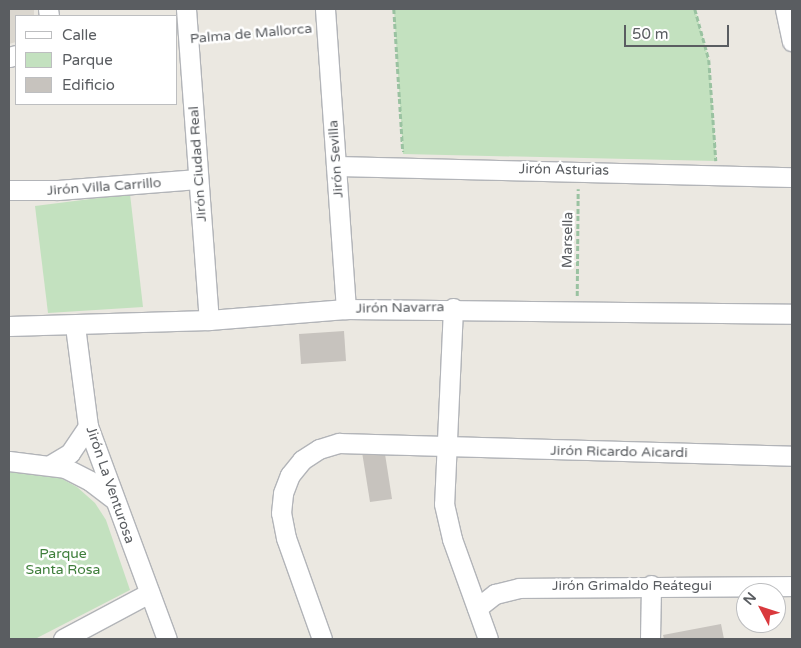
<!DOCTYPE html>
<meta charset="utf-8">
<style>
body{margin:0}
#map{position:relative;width:801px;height:648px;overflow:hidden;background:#ebe8e1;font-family:"Varela Round",sans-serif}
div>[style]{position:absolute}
.education>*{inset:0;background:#dbd7cf}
.green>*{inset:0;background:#c3e1bf}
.building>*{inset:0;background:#c7c3be}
.path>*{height:2.5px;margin-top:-1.25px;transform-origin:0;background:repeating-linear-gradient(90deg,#9ac2a1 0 5px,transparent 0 7.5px)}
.roads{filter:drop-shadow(1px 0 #b2b4b8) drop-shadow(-1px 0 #b2b4b8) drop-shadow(0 1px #b2b4b8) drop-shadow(0 -1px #b2b4b8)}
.minor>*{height:19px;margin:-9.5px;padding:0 9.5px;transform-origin:9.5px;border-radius:9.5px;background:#fff}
span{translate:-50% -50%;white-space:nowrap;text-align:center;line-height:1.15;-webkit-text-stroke:5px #fff;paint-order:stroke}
.street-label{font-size:14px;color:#5a5d61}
.park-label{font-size:14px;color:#3f7e3b}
.frame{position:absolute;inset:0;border:10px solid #5a5d61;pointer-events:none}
.legend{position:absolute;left:15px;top:15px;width:162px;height:90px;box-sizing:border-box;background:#fff;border:1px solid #bdbec0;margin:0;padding:6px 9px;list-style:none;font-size:15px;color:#5a5d61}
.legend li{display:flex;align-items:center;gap:10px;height:25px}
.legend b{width:25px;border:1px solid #bdbec0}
.north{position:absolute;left:736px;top:583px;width:50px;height:50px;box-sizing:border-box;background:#fff;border:1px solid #bdbec0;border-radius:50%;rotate:310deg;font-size:14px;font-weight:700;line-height:20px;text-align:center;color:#5a5d61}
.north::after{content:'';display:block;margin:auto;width:18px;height:22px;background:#d9393d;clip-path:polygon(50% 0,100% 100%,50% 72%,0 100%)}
.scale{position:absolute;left:624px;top:25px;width:105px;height:22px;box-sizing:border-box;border:2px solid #5a5d61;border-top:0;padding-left:6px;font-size:15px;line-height:18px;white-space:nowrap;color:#5a5d61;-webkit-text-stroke:4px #fff;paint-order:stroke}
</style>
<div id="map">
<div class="education">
<i style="clip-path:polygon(9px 9px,34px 9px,34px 16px,16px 16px,16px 42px,9px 44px)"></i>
</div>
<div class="green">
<i style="clip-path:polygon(394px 9px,695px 9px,709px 60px,716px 161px,403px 154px)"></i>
<i style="clip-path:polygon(130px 194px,143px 307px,48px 313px,35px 206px)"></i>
<i style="clip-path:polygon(9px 472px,55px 475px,77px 487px,95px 503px,106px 520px,130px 590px,35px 639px,9px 639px)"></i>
</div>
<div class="building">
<i style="clip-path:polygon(344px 331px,346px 361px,301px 364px,299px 334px)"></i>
<i style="clip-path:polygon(362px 452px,385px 454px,392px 499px,370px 502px)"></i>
<i style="clip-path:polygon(721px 624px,724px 639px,664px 639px,663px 635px)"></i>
</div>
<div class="path">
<i style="left:394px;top:9px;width:143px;rotate:86.4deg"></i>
<i style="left:695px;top:9px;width:53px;rotate:74.6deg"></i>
<i style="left:709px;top:60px;width:101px;rotate:86deg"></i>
<i style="left:203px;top:38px;width:109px;rotate:-4.7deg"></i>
<i style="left:577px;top:296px;width:107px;rotate:-89.5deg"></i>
</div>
<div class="roads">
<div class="minor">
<i style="left:48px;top:9px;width:7px;rotate:82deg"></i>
<i style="left:186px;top:9px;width:312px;rotate:85.8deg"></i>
<i style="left:325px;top:9px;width:301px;rotate:86deg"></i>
<i style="left:785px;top:9px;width:33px;rotate:78deg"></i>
<i style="left:9px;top:57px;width:7px;rotate:-16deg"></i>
<i style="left:336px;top:166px;width:456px;rotate:1.4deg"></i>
<i style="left:9px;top:190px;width:49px"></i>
<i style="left:58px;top:190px;width:140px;rotate:-4.5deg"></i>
<i style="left:453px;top:308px;width:196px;rotate:92.6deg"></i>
<i style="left:444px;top:504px;width:36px;rotate:77deg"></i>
<i style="left:452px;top:539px;width:106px;rotate:70.2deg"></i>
<i style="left:9px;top:326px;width:200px;rotate:-1.7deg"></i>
<i style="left:209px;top:320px;width:137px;rotate:-4.6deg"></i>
<i style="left:346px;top:309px;width:446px;rotate:0.6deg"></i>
<i style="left:75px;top:326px;width:101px;rotate:82.6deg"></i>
<i style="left:88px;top:426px;width:227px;rotate:69.7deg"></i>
<i style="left:9px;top:461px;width:56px;rotate:7.1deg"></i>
<i style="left:65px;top:468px;width:28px;rotate:27deg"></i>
<i style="left:90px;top:481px;width:30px;rotate:37deg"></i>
<i style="left:52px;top:464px;width:21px;rotate:-31deg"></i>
<i style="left:70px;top:453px;width:32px;rotate:-56deg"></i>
<i style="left:477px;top:608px;width:23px;rotate:-38deg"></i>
<i style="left:495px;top:594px;width:25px;rotate:-14deg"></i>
<i style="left:519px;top:588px;width:273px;rotate:-0.4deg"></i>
<i style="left:63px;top:639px;width:98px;rotate:-28.1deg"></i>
<i style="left:322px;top:639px;width:107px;rotate:-109.6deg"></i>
<i style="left:286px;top:538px;width:25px;rotate:-101deg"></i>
<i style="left:281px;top:513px;width:20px;rotate:-84deg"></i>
<i style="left:283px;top:493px;width:19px;rotate:-69deg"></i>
<i style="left:290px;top:475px;width:19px;rotate:-51deg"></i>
<i style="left:302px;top:460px;width:20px;rotate:-33deg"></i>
<i style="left:319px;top:449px;width:21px;rotate:-17deg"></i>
<i style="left:339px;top:443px;width:453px;rotate:1.6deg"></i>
<i style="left:650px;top:639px;width:54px;rotate:-88.9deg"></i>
</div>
</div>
<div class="street-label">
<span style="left:251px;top:34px;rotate:-5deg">Palma de Mallorca</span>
<span style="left:336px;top:159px;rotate:-94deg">Jirón Sevilla</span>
<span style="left:198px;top:164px;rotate:-94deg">Jirón Ciudad Real</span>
<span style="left:564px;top:170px;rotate:1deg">Jirón Asturias</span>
<span style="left:104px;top:187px;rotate:-4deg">Jirón Villa Carrillo</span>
<span style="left:568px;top:240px;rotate:-89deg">Marsella</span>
<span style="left:400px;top:308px;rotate:-1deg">Jirón Navarra</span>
<span style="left:619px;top:452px;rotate:1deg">Jirón Ricardo Aicardi</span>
<span style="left:110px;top:485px;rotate:71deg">Jirón La Venturosa</span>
<span style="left:632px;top:586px">Jirón Grimaldo Reátegui</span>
</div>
<div class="park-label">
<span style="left:63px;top:562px">Parque<br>Santa Rosa</span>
</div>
<div class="frame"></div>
<ul class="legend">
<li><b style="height:6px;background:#fff"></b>Calle</li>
<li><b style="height:14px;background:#c3e1bf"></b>Parque</li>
<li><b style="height:14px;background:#c7c3be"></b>Edificio</li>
</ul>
<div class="north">N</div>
<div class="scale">50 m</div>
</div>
